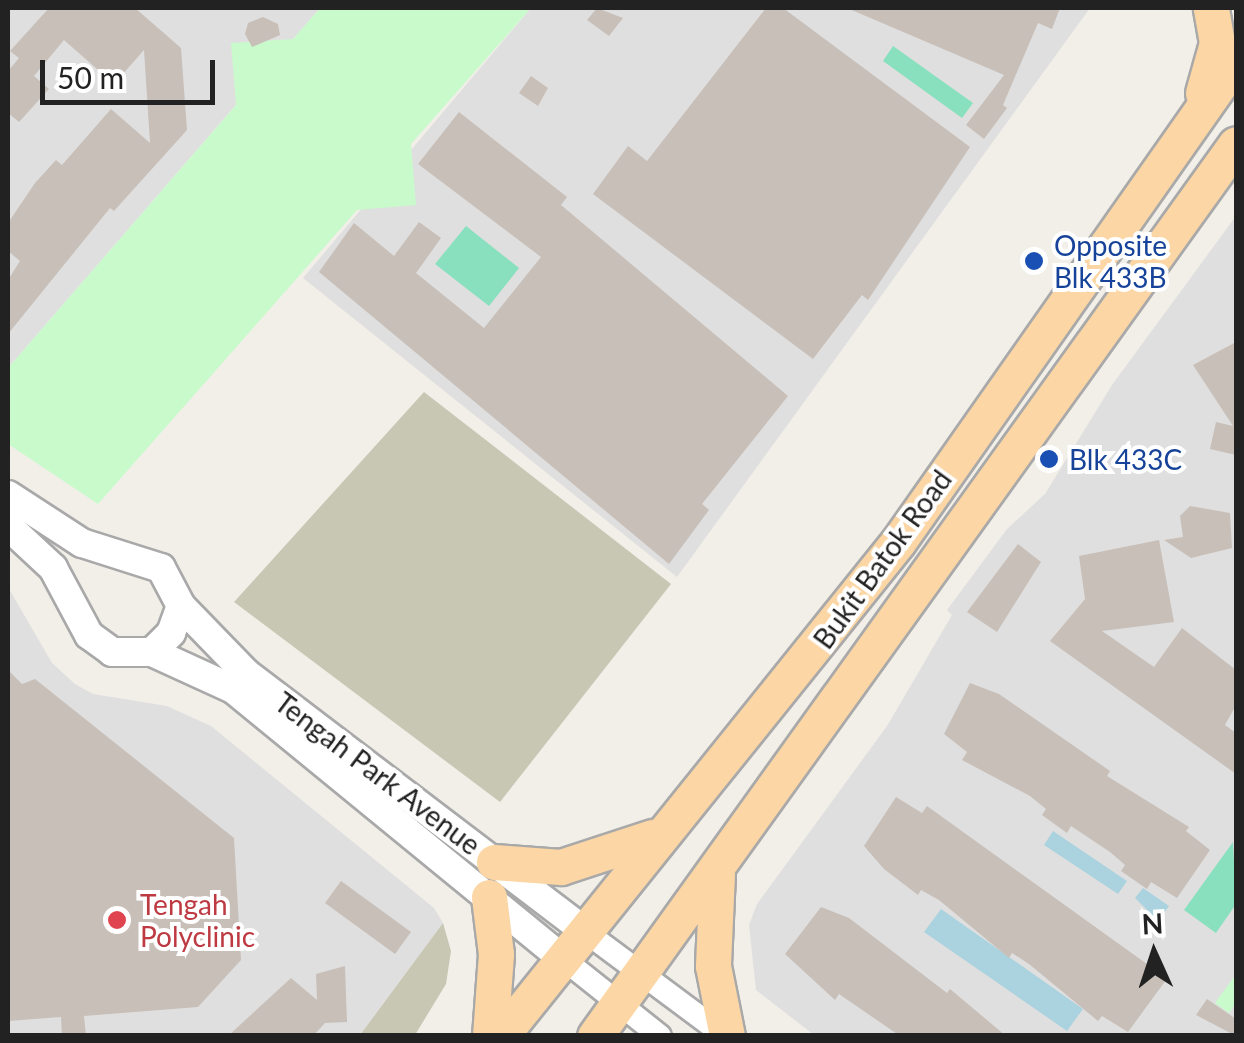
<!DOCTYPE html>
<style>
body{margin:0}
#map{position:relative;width:1244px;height:1043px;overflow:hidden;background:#f2efe9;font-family:Lato,sans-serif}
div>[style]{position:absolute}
.residential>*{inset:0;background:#e0dfdf}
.construction>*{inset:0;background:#c7c7b4}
.park>*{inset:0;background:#c8facc}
.pitch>*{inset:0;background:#88e0be}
.water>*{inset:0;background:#aad3df}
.building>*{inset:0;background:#c7bfb8}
.roads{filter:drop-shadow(2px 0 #a9a9a9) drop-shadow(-2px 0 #a9a9a9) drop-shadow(0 2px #a9a9a9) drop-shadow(0 -2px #a9a9a9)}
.minor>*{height:22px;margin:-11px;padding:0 11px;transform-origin:11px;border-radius:11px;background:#fff}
.tertiary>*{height:28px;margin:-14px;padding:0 14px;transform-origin:14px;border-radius:14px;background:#fff}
.primary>*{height:35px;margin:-17.5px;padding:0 17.5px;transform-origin:17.5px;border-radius:17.5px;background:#fcd6a4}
.dots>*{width:28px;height:28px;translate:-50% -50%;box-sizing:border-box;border:5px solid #fff;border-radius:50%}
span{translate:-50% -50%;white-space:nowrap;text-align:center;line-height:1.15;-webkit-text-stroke:8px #fff;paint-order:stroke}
.transit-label{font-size:28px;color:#164399}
.left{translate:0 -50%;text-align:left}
.street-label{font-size:28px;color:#222}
.health-label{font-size:28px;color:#be3a42}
.frame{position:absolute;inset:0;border:10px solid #222;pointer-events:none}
.north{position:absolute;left:1104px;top:903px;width:100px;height:100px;-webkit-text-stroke:8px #fff;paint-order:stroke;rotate:357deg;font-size:28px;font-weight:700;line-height:40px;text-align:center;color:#222}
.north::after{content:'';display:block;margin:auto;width:35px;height:45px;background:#222;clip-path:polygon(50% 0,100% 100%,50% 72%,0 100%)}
.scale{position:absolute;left:40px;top:60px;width:175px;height:45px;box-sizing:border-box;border:5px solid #222;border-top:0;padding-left:12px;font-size:30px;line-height:35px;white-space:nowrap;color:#222;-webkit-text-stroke:8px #fff;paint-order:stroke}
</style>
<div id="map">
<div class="residential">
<i style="clip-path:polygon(8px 8px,320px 8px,8px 368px)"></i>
<i style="clip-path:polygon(531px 8px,1090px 8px,677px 577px,303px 278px)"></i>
<i style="clip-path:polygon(1236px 216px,1236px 1035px,814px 1035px,756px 990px,749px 925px,757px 904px,887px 726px,952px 615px,947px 610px,1007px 529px,1045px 494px,1112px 385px)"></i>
<i style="clip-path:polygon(8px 587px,52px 663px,75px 684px,93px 694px,167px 706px,211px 726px,434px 908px,443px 923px,360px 1035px,8px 1035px)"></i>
</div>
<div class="construction">
<i style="clip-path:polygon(424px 392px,671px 584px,500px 802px,234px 602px)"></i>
<i style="clip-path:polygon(443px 923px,451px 951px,446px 984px,415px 1035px,360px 1035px)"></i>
</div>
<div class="park">
<i style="clip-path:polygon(320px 8px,531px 8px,411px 144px,416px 205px,357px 210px,98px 504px,8px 444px,8px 368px,236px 105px,231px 43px,293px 39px)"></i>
<i style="clip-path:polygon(1236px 974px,1236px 1003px,1229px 1013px,1215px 1003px)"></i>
</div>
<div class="pitch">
<i style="clip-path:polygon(893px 46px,973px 103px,962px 118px,883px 61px)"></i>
<i style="clip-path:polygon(466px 226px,519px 268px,489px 306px,435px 264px)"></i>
<i style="clip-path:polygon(1233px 842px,1236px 904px,1216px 933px,1184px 910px)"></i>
</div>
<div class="water">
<i style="clip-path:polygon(1053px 831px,1127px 881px,1118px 894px,1044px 845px)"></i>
<i style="clip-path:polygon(1143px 888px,1169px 906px,1158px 921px,1135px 898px)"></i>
<i style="clip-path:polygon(941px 909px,1083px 1009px,1067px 1031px,924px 932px)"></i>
</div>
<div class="building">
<i style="clip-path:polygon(49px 8px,135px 8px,181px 48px,187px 130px,114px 211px,110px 208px,8px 334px,8px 280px,20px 261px,8px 251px,8px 223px,35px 183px,56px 160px,62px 165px,111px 109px,150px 143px,144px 50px,114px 84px,64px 40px,34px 76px,49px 89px,19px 122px,8px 113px,8px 71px,19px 58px,10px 51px)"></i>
<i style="clip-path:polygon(597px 8px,623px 18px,609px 36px,587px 20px)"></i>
<i style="clip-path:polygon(766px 8px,783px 8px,970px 147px,868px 300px,862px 295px,813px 359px,593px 194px,628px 146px,647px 161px)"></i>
<i style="clip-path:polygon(847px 8px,1060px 8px,1052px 29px,1038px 23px,1003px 105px,1007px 108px,984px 139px,966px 125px,1004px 75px)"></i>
<i style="clip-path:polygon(263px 17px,278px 24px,280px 35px,252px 47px,245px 34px,248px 23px)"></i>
<i style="clip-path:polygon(531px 76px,548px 88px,538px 106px,519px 93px)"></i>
<i style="clip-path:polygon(459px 112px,567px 197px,561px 205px,788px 396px,702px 504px,709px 510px,669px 564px,319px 272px,354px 223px,394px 256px,419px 222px,441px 238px,416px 273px,484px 328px,541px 257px,418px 164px)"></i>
<i style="clip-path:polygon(1236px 342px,1236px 455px,1210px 449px,1216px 422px,1233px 426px,1193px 365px)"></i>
<i style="clip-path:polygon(1190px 506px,1230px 513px,1232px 548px,1191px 558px,1164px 540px,1183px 537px,1180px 516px)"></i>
<i style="clip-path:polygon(1159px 540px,1174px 622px,1102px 631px,1154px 667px,1182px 628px,1236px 670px,1236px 705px,1225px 725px,1236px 733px,1236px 774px,1050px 641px,1085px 599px,1079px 556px)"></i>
<i style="clip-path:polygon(1018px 544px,1041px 562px,997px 632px,967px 612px)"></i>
<i style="clip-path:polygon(8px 670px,22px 684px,35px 679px,234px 838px,241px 960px,198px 1007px,84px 1016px,86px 1036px,62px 1036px,61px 1017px,8px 1021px)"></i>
<i style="clip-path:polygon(970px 683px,999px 694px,1110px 771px,1107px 776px,1189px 827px,1186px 831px,1210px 850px,1177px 898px,1151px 882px,1147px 889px,1121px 871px,1125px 865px,1110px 852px,1071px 826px,1067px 833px,1042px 815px,1046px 809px,1030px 796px,962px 760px,967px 752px,944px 734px)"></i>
<i style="clip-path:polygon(896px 797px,922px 813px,927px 806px,1158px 972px,1166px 980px,1128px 1032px,1102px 1016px,1098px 1021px,1029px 964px,1012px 953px,1009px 958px,939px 900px,921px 890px,918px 895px,884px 869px,864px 846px)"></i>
<i style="clip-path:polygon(341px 881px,411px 932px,395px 954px,325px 903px)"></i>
<i style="clip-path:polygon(821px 907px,849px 918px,947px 993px,950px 989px,1006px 1036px,900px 1036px,839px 994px,835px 1000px,785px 954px)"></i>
<i style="clip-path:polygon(345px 966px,347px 1022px,325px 1023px,313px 1036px,228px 1036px,291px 978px,317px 1000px,316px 974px)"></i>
<i style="clip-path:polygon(1207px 999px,1236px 1019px,1236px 1036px,1196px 1015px)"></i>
</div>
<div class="roads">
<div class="minor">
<i style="left:583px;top:930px;width:177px;rotate:36.7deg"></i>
<i style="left:562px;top:958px;width:125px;rotate:38.5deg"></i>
</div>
<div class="tertiary">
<i style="left:8px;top:495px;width:88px;rotate:33deg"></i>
<i style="left:82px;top:543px;width:83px;rotate:17.6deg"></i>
<i style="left:161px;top:568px;width:43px;rotate:62.2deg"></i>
<i style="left:181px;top:606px;width:93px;rotate:45.9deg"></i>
<i style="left:246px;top:673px;width:424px;rotate:37.3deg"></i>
<i style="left:8px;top:526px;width:62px;rotate:43deg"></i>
<i style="left:53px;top:568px;width:76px;rotate:61.8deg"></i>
<i style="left:89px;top:635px;width:29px;rotate:36deg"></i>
<i style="left:112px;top:652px;width:40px"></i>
<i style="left:152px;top:652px;width:89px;rotate:24.6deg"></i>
<i style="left:233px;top:689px;width:425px;rotate:39.3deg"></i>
<i style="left:152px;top:652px;width:27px;rotate:-45deg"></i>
<i style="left:171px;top:633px;width:29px;rotate:-70deg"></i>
</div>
<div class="primary">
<i style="left:1203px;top:93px;width:52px;rotate:-74.4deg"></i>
<i style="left:1217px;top:43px;width:36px;rotate:-100deg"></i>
<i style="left:494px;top:862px;width:67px;rotate:4.3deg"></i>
<i style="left:561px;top:867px;width:96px;rotate:-18.2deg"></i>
<i style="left:717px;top:873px;width:93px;rotate:92.5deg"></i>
<i style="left:713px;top:966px;width:71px;rotate:78.7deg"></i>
<i style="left:489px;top:897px;width:57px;rotate:83deg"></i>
<i style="left:496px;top:954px;width:82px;rotate:94.2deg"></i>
<i style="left:501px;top:1036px;width:634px;rotate:-51.21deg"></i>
<i style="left:898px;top:542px;width:588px;rotate:-54.9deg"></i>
<i style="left:595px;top:1036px;width:1098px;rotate:-54.3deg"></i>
</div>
</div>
<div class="dots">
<i style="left:1034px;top:261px;background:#1a4fb4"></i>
<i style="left:1049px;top:459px;background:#1a4fb4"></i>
<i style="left:117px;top:920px;background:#e0444e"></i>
</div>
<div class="transit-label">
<span class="left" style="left:1054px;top:261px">Opposite<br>Blk 433B</span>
<span class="left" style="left:1069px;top:459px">Blk 433C</span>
</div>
<div class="street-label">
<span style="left:882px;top:559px;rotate:-54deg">Bukit Batok Road</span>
<span style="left:378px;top:773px;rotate:37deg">Tengah Park Avenue</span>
</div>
<div class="health-label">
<span class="left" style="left:140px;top:920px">Tengah<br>Polyclinic</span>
</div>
<div class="frame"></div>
<div class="north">N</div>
<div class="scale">50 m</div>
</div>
